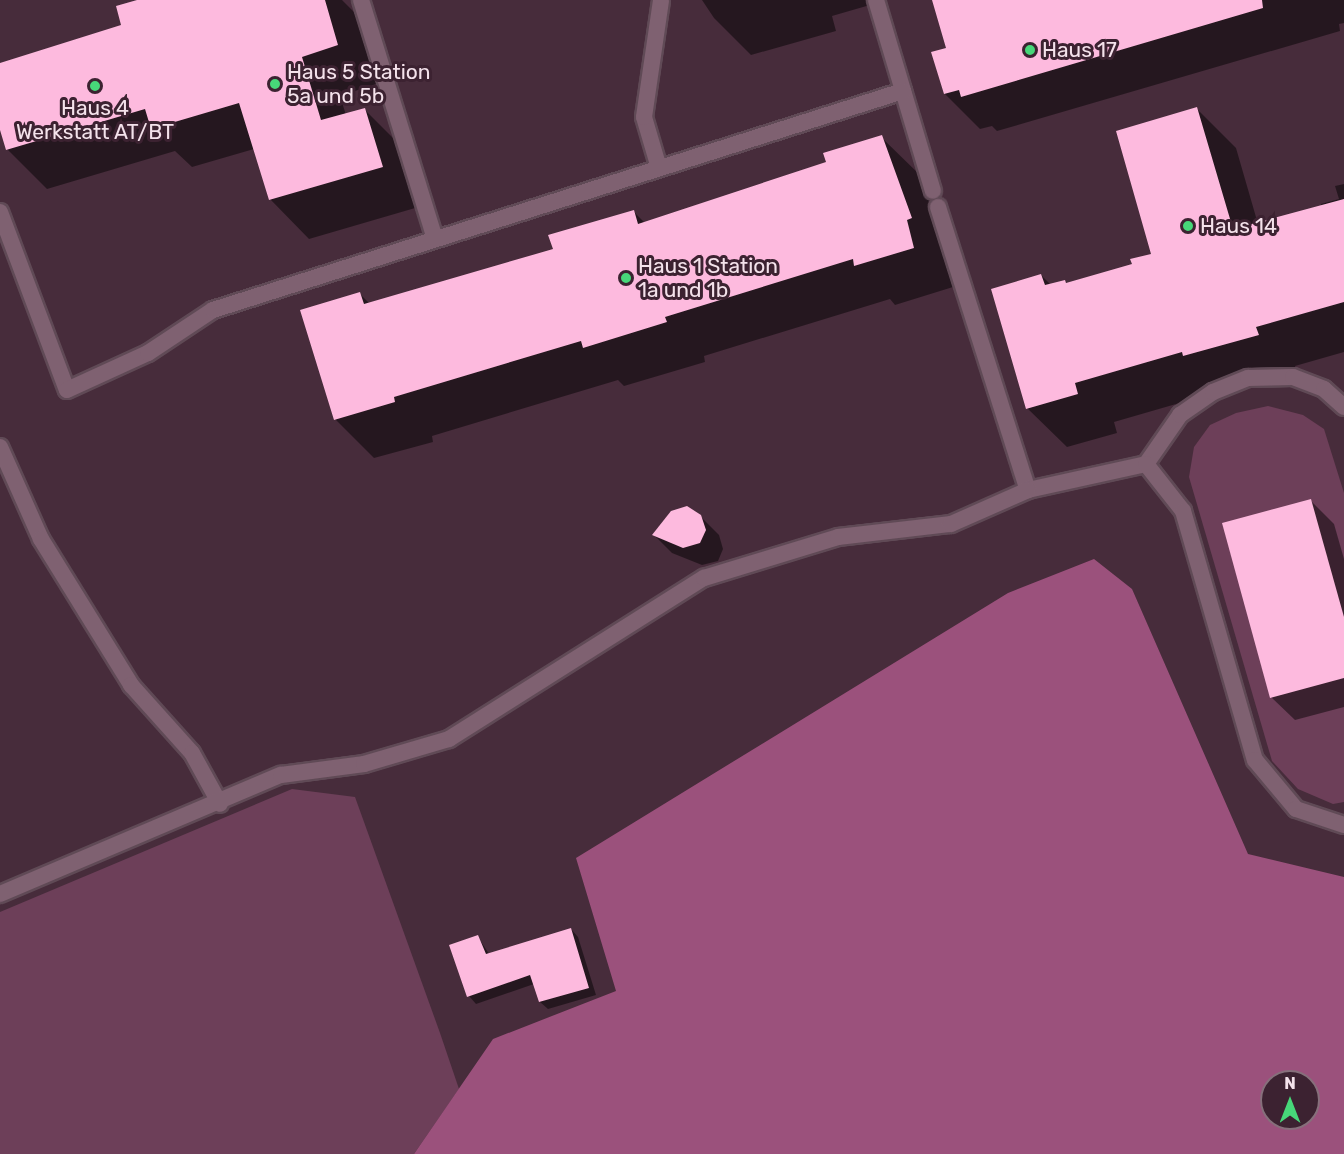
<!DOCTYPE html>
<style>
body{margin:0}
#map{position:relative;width:1344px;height:1154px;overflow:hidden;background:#472c3b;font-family:Rubik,sans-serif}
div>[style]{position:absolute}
.green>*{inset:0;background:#6d3f59}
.forest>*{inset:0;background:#9b517c}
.shadow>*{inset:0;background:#0007}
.building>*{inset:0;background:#fdbade}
.roads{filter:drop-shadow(2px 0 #604a56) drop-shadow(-2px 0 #604a56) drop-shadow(0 2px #604a56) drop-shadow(0 -2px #604a56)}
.lane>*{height:16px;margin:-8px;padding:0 8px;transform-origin:8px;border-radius:8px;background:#7f6171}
.dots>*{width:16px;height:16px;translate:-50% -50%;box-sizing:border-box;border:3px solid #3c2231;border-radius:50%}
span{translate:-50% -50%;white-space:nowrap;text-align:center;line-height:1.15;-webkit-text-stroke:6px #3c2231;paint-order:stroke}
.poi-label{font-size:21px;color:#f4e2eb}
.left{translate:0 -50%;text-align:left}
.north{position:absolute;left:1260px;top:1070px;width:60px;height:60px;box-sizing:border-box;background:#3c2231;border:2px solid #866f7b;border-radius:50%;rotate:0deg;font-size:16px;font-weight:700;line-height:24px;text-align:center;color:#f4e2eb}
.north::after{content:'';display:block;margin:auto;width:21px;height:27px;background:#47d779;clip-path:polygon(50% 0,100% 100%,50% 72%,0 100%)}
</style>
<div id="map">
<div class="green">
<i style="clip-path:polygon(1268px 406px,1303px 415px,1324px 429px,1344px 493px,1344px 802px,1333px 804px,1298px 789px,1272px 761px,1189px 477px,1194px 447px,1210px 425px,1236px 413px)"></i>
<i style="clip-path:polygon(292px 789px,355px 797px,440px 1033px,459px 1089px,414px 1154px,0 1154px,0 912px)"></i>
</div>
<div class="forest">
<i style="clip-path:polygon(evenodd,1094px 559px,1132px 589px,1248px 854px,1344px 877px,1344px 1154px,414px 1154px,493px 1039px,616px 991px,576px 858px,1008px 593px,1094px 559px,1272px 1082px,1308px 1082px,1308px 1118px,1272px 1118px,1272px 1082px)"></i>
</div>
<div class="shadow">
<i style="clip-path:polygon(142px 0,342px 0,356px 14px,376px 84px,340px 96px,346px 115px,365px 110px,404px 149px,422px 206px,309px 239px,270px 199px,254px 149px,192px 167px,175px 151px,47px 189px,7px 149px,0 124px,0 65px,123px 26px)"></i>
<i style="clip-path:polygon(702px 0,868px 0,870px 5px,832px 16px,836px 31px,751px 55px,714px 18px)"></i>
<i style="clip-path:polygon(933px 0,1344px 0,1344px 23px,1339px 24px,1340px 31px,997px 131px,992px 126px,980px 129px,945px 94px,948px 49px)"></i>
<i style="clip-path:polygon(1196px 108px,1236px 148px,1258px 224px,1322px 207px,1321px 204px,1339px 199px,1335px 186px,1344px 184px,1344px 352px,1295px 366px,1297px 375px,1224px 395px,1221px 391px,1114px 422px,1117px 433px,1067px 447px,1027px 408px,1041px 275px,1051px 285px,1064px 281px,1068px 284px,1134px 265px,1153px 255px)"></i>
<i style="clip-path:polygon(881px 137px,921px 176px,950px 258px,945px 260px,953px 287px,895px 305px,890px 299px,704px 356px,705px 362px,624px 386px,618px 380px,432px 436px,433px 442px,374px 458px,335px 419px,360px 294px,370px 304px,555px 250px,634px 212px,645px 223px,827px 163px)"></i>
<i style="clip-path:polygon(1311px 501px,1334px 524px,1344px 559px,1344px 707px,1295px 720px,1271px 697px)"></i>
<i style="clip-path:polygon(700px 516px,719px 535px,723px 549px,718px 561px,702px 565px,672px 553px,654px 535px)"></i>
<i style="clip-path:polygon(571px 929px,578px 937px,596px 995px,548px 1009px,540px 1002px,534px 984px,476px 1004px,469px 996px,478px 937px,489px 954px)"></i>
</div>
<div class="building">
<i style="clip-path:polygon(137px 0,325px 0,338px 45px,302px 57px,321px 120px,365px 108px,383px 167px,269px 200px,239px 103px,151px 129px,145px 109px,6px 150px,0 130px,0 63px,121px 25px,116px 6px)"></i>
<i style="clip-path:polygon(932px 0,1262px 0,1263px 8px,961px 97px,959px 90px,944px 94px,931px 52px,946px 48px)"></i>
<i style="clip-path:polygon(1197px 107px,1233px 229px,1344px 199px,1344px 302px,1256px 327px,1259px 335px,1183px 356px,1182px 352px,1075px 383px,1078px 394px,1026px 409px,991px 289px,1041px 274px,1045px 285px,1065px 280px,1066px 283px,1132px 264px,1130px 259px,1151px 254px,1116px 131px)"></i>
<i style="clip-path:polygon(882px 135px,912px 218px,907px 220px,914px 248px,854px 266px,853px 259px,665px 317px,667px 322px,583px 348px,581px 341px,394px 397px,395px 402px,334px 420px,300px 310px,360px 292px,364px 304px,553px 249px,548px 235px,634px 210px,638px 224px,826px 162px,823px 153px)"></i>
<i style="clip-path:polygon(1311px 499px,1344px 617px,1344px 678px,1270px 698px,1222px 523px)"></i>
<i style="clip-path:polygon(687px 506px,701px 515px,706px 530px,700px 543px,683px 548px,652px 535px,671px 511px)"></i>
<i style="clip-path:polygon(571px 928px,589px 988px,539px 1002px,530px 975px,467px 997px,449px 945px,478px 935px,486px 954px)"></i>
</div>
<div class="roads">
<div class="lane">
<i style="left:361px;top:0;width:250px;rotate:72.8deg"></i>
<i style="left:876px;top:0;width:199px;rotate:73.4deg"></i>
<i style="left:659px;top:168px;width:53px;rotate:-106.4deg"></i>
<i style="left:644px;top:117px;width:118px;rotate:-81.7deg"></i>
<i style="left:938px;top:207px;width:297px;rotate:72.4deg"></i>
<i style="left:1028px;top:490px;width:121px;rotate:-12.4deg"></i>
<i style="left:1146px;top:464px;width:60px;rotate:-55.2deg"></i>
<i style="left:1180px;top:415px;width:40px;rotate:-34.9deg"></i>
<i style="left:1213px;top:392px;width:38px;rotate:-22deg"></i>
<i style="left:1248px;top:378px;width:45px;rotate:-1.3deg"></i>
<i style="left:1293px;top:377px;width:33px;rotate:21deg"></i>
<i style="left:1324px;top:389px;width:27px;rotate:42deg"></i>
<i style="left:0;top:212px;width:190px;rotate:69.4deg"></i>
<i style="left:67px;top:390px;width:89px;rotate:-24.6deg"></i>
<i style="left:148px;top:353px;width:78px;rotate:-33.5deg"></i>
<i style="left:213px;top:310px;width:724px;rotate:-17.61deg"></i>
<i style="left:0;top:447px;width:101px;rotate:66deg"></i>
<i style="left:41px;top:539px;width:172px;rotate:58.3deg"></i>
<i style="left:131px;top:685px;width:91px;rotate:48.1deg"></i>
<i style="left:192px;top:753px;width:58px;rotate:61.2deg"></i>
<i style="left:1146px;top:464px;width:60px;rotate:51.8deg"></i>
<i style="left:1183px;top:511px;width:259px;rotate:73.9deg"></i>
<i style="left:1255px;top:760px;width:64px;rotate:50.1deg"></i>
<i style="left:1296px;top:809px;width:51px;rotate:18.4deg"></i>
<i style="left:0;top:894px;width:305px;rotate:-23deg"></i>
<i style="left:281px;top:775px;width:84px;rotate:-7.5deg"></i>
<i style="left:364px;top:764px;width:89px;rotate:-16.4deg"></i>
<i style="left:449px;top:739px;width:302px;rotate:-32.3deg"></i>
<i style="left:704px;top:578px;width:140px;rotate:-17deg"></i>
<i style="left:838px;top:537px;width:114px;rotate:-6.6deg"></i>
<i style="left:951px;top:524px;width:84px;rotate:-23.8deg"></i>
</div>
</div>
<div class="dots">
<i style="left:1030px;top:50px;background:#47d779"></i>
<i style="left:275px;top:84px;background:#47d779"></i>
<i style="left:95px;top:86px;background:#47d779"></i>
<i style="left:1188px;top:226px;background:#47d779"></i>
<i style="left:626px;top:278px;background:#47d779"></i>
</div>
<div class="poi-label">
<span class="left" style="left:1042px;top:50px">Haus 17</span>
<span class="left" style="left:287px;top:84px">Haus 5 Station<br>5a und 5b</span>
<span style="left:95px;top:120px">Haus 4<br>Werkstatt AT/BT</span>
<span class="left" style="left:1200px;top:226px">Haus 14</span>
<span class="left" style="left:638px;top:278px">Haus 1 Station<br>1a und 1b</span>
</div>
<div class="north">N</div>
</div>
